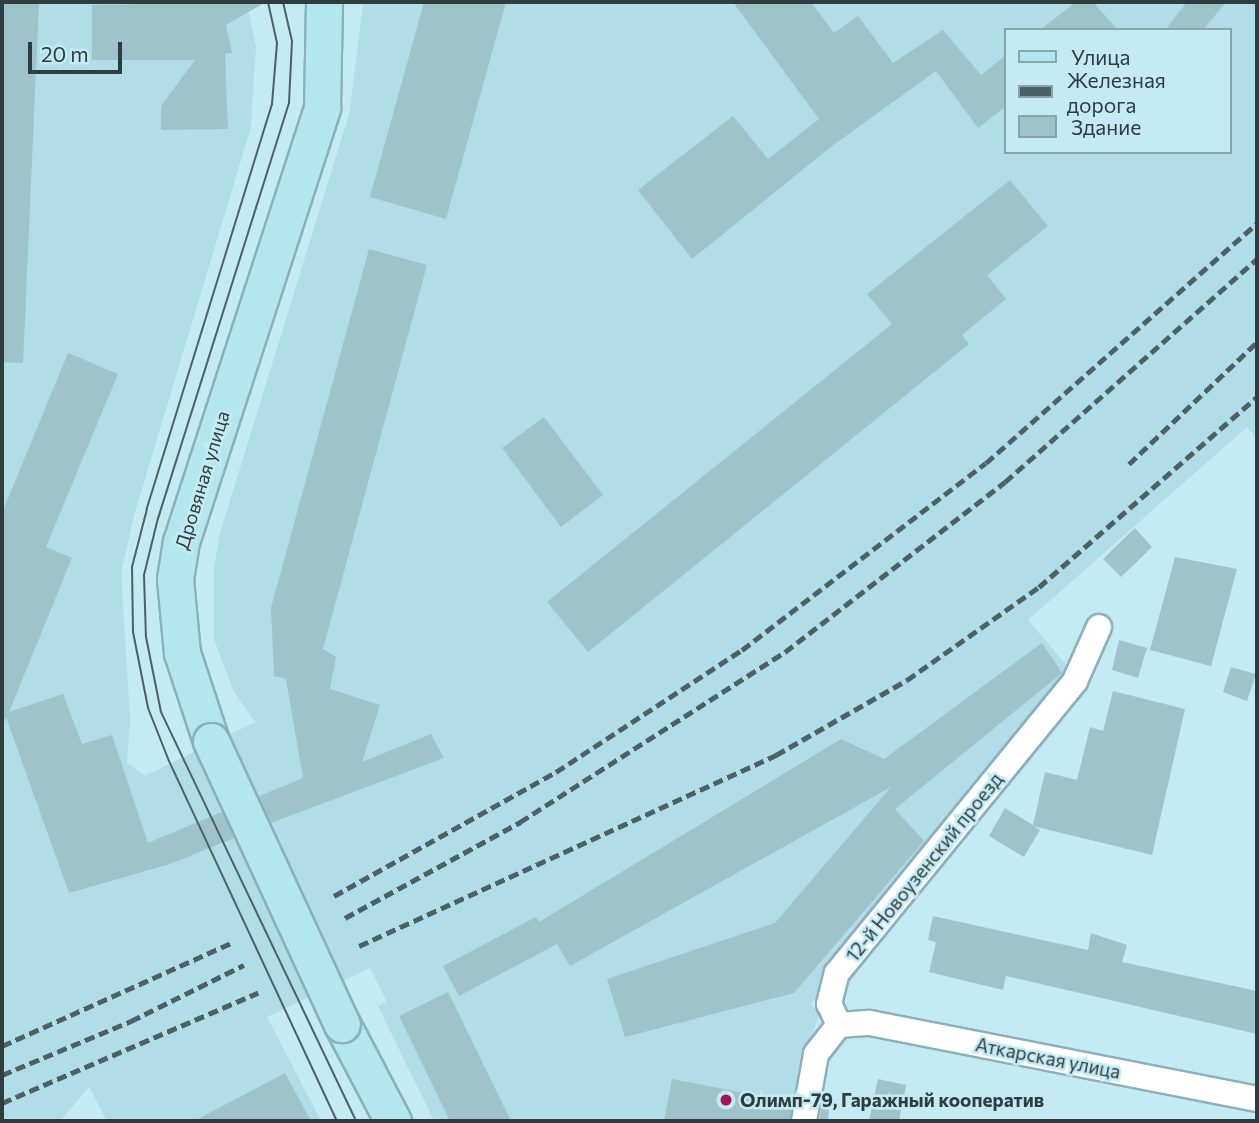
<!DOCTYPE html>
<meta charset="utf-8">
<style>
body{margin:0}
#map{position:relative;width:1259px;height:1123px;overflow:hidden;background:#c4eaf3;font-family:Commissioner,sans-serif}
div>[style]{position:absolute}
.built>*{inset:0;background:#b0dde8}
.building>*{inset:0;background:#9ec3cb}
.roads{filter:drop-shadow(2px 0 #8cb0b9) drop-shadow(-2px 0 #8cb0b9) drop-shadow(0 2px #8cb0b9) drop-shadow(0 -2px #8cb0b9)}
.minor>*{height:24px;margin:-12px;padding:0 12px;transform-origin:12px;border-radius:12px;background:#fff}
.secondary>*{height:35px;margin:-17.5px;padding:0 17.5px;transform-origin:17.5px;border-radius:17.5px;background:#b2e7f0}
.tram>*{height:2px;margin:-1px;padding:0 1px;transform-origin:1px;border-radius:1px;background:#4d6165}
.rail>*{height:5px;margin-top:-2.5px;transform-origin:0;background:repeating-linear-gradient(90deg,#4d6165 0 10px,transparent 0 15px)}
.bridges{filter:drop-shadow(2px 0 #8cb0b9) drop-shadow(-2px 0 #8cb0b9) drop-shadow(0 2px #8cb0b9) drop-shadow(0 -2px #8cb0b9)}
.secondary-bridge>*{height:35px;margin:-17.5px;padding:0 17.5px;transform-origin:17.5px;border-radius:17.5px;background:#b2e7f0}
.dots>*{width:19px;height:19px;translate:-50% -50%;box-sizing:border-box;border:4px solid #c4eaf3;border-radius:50%}
span{translate:-50% -50%;white-space:nowrap;text-align:center;line-height:1.15;-webkit-text-stroke:5px #c4eaf3;paint-order:stroke}
.street-label{font-size:19px;color:#2e3d40}
.poi-label{font-size:19px;color:#2e3d40;font-weight:700}
.left{translate:0 -50%;text-align:left}
.frame{position:absolute;inset:0;border:4px solid #2e3d40;pointer-events:none}
.legend{position:absolute;left:1004px;top:28px;width:228px;height:126px;box-sizing:border-box;background:#c4eaf3;border:2px solid #88a5ab;margin:0;padding:9px 12px;list-style:none;font-size:21px;color:#2e3d40}
.legend li{display:flex;align-items:center;gap:14px;height:35px}
.legend b{width:35px;border:2px solid #88a5ab}
.scale{position:absolute;left:28px;top:42px;width:94px;height:32px;box-sizing:border-box;border:4px solid #2e3d40;border-top:0;padding-left:9px;font-size:21px;line-height:24px;white-space:nowrap;color:#2e3d40;-webkit-text-stroke:5px #c4eaf3;paint-order:stroke}
</style>
<div id="map">
<div class="built">
<i style="clip-path:polygon(evenodd,2px 2px,247px 2px,256px 47px,251px 127px,135px 512px,121px 573px,130px 720px,127px 763px,145px 776px,255px 722px,233px 690px,214px 639px,214px 568px,220px 533px,350px 111px,363px 2px,1257px 2px,1257px 439px,1247px 427px,1028px 620px,1073px 673px,811px 1004px,819px 1015px,803px 1060px,791px 1121px,434px 1121px,378px 1006px,387px 1002px,370px 968px,267px 1017px,321px 1121px,107px 1121px,89px 1087px,60px 1121px,2px 1121px,2px 2px,1005px 30px,1229px 30px,1229px 152px,1005px 152px,1005px 30px)"></i>
</div>
<div class="building">
<i style="clip-path:polygon(2px 2px,39px 2px,23px 363px,2px 362px)"></i>
<i style="clip-path:polygon(266px 2px,226px 25px,232px 53px,225px 54px,228px 129px,161px 130px,161px 106px,195px 60px,92px 60px,92px 5px)"></i>
<i style="clip-path:polygon(424px 2px,506px 2px,446px 219px,370px 197px)"></i>
<i style="clip-path:polygon(733px 2px,811px 2px,834px 33px,858px 16px,893px 63px,943px 30px,981px 75px,1005px 56px,1005px 107px,978px 128px,936px 71px,832px 146px,692px 259px,638px 190px,733px 116px,768px 159px,819px 119px)"></i>
<i style="clip-path:polygon(1076px 2px,1093px 2px,1118px 30px,1040px 30px)"></i>
<i style="clip-path:polygon(1187px 2px,1226px 2px,1203px 30px,1165px 30px)"></i>
<i style="clip-path:polygon(1010px 180px,1048px 226px,987px 275px,1006px 299px,962px 335px,969px 344px,588px 652px,547px 602px,892px 324px,867px 294px)"></i>
<i style="clip-path:polygon(369px 249px,427px 265px,323px 649px,336px 657px,330px 689px,380px 705px,362px 762px,431px 734px,444px 758px,271px 823px,259px 796px,303px 778px,286px 679px,274px 676px,271px 608px)"></i>
<i style="clip-path:polygon(68px 353px,118px 374px,46px 547px,72px 558px,9px 712px,63px 694px,82px 744px,112px 735px,148px 843px,222px 812px,234px 838px,170px 864px,69px 893px,6px 717px,2px 727px,2px 513px)"></i>
<i style="clip-path:polygon(544px 417px,603px 495px,561px 527px,502px 448px)"></i>
<i style="clip-path:polygon(1135px 528px,1152px 547px,1121px 577px,1103px 559px)"></i>
<i style="clip-path:polygon(1175px 557px,1237px 569px,1211px 666px,1150px 650px)"></i>
<i style="clip-path:polygon(1119px 640px,1147px 648px,1138px 678px,1112px 670px)"></i>
<i style="clip-path:polygon(1042px 643px,1062px 673px,895px 809px,924px 841px,794px 993px,625px 1037px,607px 979px,775px 923px,891px 787px,570px 966px,557px 944px,459px 996px,443px 966px,536px 917px,539px 922px,841px 739px,884px 759px)"></i>
<i style="clip-path:polygon(1231px 667px,1256px 674px,1247px 701px,1223px 692px)"></i>
<i style="clip-path:polygon(1113px 691px,1185px 709px,1152px 855px,1033px 826px,1040px 830px,1024px 857px,989px 836px,1005px 808px,1033px 825px,1045px 772px,1077px 780px,1090px 727px,1103px 731px)"></i>
<i style="clip-path:polygon(933px 916px,1088px 950px,1091px 933px,1127px 945px,1122px 962px,1257px 991px,1257px 1034px,1006px 976px,1003px 990px,929px 972px,936px 942px,928px 940px)"></i>
<i style="clip-path:polygon(448px 992px,511px 1121px,450px 1121px,399px 1016px)"></i>
<i style="clip-path:polygon(285px 1073px,311px 1121px,194px 1121px,272px 1080px)"></i>
<i style="clip-path:polygon(672px 1079px,792px 1102px,790px 1121px,664px 1121px)"></i>
<i style="clip-path:polygon(878px 1079px,906px 1085px,899px 1121px,869px 1121px)"></i>
<i style="clip-path:polygon(822px 1107px,829px 1108px,828px 1121px,819px 1121px)"></i>
</div>
<div class="roads">
<div class="minor">
<i style="left:839px;top:1025px;width:31px;rotate:-4deg"></i>
<i style="left:870px;top:1023px;width:394px;rotate:11.1deg"></i>
<i style="left:804px;top:1121px;width:68px;rotate:-79.8deg"></i>
<i style="left:816px;top:1054px;width:37px;rotate:-52deg"></i>
<i style="left:839px;top:1025px;width:23px;rotate:-115deg"></i>
<i style="left:829px;top:1004px;width:32px;rotate:-76deg"></i>
<i style="left:837px;top:973px;width:377px;rotate:-50.8deg"></i>
<i style="left:1075px;top:681px;width:59px;rotate:-66deg"></i>
</div>
<div class="secondary">
<i style="left:211px;top:741px;width:93px;rotate:-108.2deg"></i>
<i style="left:182px;top:653px;width:74px;rotate:-95.4deg"></i>
<i style="left:175px;top:579px;width:37px;rotate:-81deg"></i>
<i style="left:181px;top:542px;width:457px;rotate:-72deg"></i>
<i style="left:322px;top:107px;width:105px;rotate:-88.9deg"></i>
<i style="left:342px;top:1024px;width:110px;rotate:62.3deg"></i>
</div>
</div>
<div class="tram">
<i style="left:268px;top:2px;width:42px;rotate:77.6deg"></i>
<i style="left:277px;top:43px;width:61px;rotate:94.7deg"></i>
<i style="left:272px;top:104px;width:424px;rotate:107.2deg"></i>
<i style="left:147px;top:509px;width:60px;rotate:104.5deg"></i>
<i style="left:132px;top:567px;width:65px;rotate:89.1deg"></i>
<i style="left:133px;top:632px;width:77px;rotate:78.8deg"></i>
<i style="left:148px;top:708px;width:57px;rotate:68.4deg"></i>
<i style="left:169px;top:761px;width:397px;rotate:65deg"></i>
<i style="left:283px;top:2px;width:40px;rotate:77deg"></i>
<i style="left:292px;top:41px;width:62px;rotate:92.8deg"></i>
<i style="left:289px;top:103px;width:435px;rotate:107.5deg"></i>
<i style="left:158px;top:518px;width:59px;rotate:103.8deg"></i>
<i style="left:144px;top:575px;width:62px;rotate:88.2deg"></i>
<i style="left:146px;top:637px;width:76px;rotate:78.7deg"></i>
<i style="left:161px;top:712px;width:453px;rotate:64.5deg"></i>
</div>
<div class="rail">
<i style="left:1129px;top:464px;width:177px;rotate:-43.6deg"></i>
<i style="left:334px;top:896px;width:254px;rotate:-29.2deg"></i>
<i style="left:556px;top:772px;width:222px;rotate:-33.3deg"></i>
<i style="left:742px;top:650px;width:307px;rotate:-37.5deg"></i>
<i style="left:986px;top:463px;width:362px;rotate:-41.5deg"></i>
<i style="left:345px;top:918px;width:200px;rotate:-28.7deg"></i>
<i style="left:520px;top:822px;width:315px;rotate:-32.7deg"></i>
<i style="left:785px;top:652px;width:278px;rotate:-37.7deg"></i>
<i style="left:1005px;top:482px;width:337px;rotate:-41.5deg"></i>
<i style="left:359px;top:946px;width:459px;rotate:-24.6deg"></i>
<i style="left:776px;top:755px;width:151px;rotate:-29.8deg"></i>
<i style="left:907px;top:680px;width:161px;rotate:-35.2deg"></i>
<i style="left:1039px;top:587px;width:289px;rotate:-41.1deg"></i>
<i style="left:2px;top:1046px;width:253px;rotate:-24.2deg"></i>
<i style="left:2px;top:1075px;width:140px;rotate:-22.7deg"></i>
<i style="left:131px;top:1021px;width:126px;rotate:-26.4deg"></i>
<i style="left:2px;top:1103px;width:279px;rotate:-23.3deg"></i>
</div>
<div class="bridges">
<div class="secondary-bridge">
<i style="left:211px;top:741px;width:312px;rotate:65.2deg"></i>
</div>
</div>
<div class="dots">
<i style="left:726px;top:1100px;background:#a51350"></i>
</div>
<div class="street-label">
<span style="left:202px;top:480px;rotate:-73deg">Дровяная улица</span>
<span style="left:924px;top:867px;rotate:-51deg">12-й Новоузенский проезд</span>
<span style="left:1048px;top:1058px;rotate:11deg">Аткарская улица</span>
</div>
<div class="poi-label">
<span class="left" style="left:740px;top:1100px">Олимп-79, Гаражный кооператив</span>
</div>
<div class="frame"></div>
<ul class="legend">
<li><b style="height:9px;background:#b2e7f0"></b>Улица</li>
<li><b style="height:9px;background:#4d6165"></b>Железная дорога</li>
<li><b style="height:19px;background:#9ec3cb"></b>Здание</li>
</ul>
<div class="scale">20 m</div>
</div>
